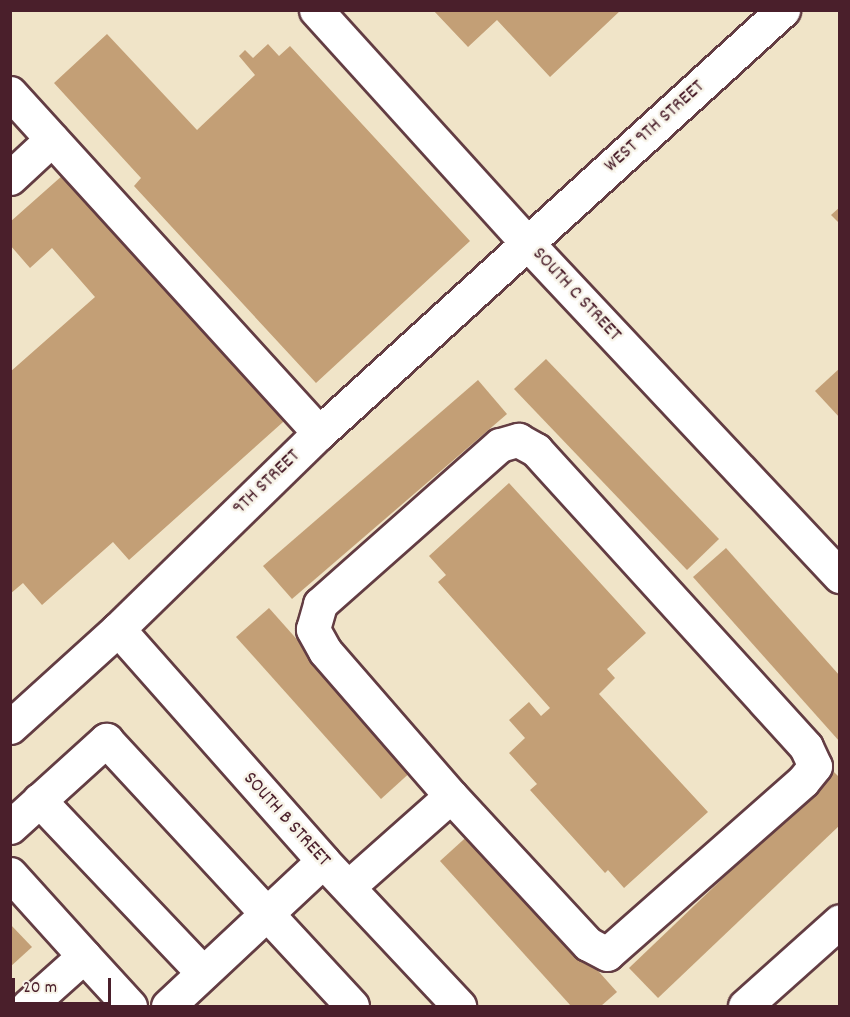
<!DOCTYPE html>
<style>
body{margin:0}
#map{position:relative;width:850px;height:1017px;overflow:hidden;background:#f0e4c8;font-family:Dekko,sans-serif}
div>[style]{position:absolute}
.building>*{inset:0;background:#c39f76}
.roads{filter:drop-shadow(2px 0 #633d43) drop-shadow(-2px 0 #633d43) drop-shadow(0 2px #633d43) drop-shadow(0 -2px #633d43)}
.minor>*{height:33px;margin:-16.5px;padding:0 16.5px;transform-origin:16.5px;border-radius:16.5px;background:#fff}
span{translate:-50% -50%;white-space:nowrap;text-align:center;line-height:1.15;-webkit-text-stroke:5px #f7f3e8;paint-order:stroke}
.street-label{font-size:20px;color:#4a1f2b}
.frame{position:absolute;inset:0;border:12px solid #4a1f2b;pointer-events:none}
.scale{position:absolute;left:12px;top:978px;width:99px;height:27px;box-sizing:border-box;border:3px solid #4a1f2b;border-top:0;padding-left:8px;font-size:18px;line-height:21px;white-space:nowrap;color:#4a1f2b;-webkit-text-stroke:4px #f7f3e8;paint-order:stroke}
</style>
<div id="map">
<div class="building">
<i style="clip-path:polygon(433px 10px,621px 10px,550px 77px,497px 20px,468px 47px)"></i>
<i style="clip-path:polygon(107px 34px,197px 130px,255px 75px,239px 56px,245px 50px,253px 58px,268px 44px,279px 56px,290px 46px,470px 241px,316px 383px,134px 186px,141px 178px,54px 83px)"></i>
<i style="clip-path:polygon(72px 167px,292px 414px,129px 560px,113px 542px,42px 605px,23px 583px,10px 594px,10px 372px,95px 297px,52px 248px,30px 268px,10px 245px,10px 222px)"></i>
<i style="clip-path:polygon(840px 207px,840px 224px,831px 215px)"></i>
<i style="clip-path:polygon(546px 359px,719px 539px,687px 570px,514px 389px)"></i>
<i style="clip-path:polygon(840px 368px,840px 418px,815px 391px)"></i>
<i style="clip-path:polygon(478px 380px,507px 414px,292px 599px,263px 566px)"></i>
<i style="clip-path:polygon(509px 483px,646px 633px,607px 669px,615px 678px,599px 694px,708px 812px,624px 888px,608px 870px,605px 873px,530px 790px,537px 784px,509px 753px,525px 738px,509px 720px,529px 702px,541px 716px,550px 708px,438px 582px,446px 575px,429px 556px)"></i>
<i style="clip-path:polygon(726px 548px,840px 676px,840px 742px,693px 577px)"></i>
<i style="clip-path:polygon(269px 608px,413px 770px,381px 799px,236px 637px)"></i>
<i style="clip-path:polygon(834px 772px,840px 778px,840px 825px,658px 998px,629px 968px)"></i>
<i style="clip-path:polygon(473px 831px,617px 992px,601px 1006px,571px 1006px,440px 861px)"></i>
<i style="clip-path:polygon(10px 924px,32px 947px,10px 967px)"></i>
</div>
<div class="roads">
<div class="minor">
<i style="left:316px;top:10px;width:314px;rotate:47.8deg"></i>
<i style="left:527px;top:243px;width:457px;rotate:46.8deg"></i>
<i style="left:10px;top:93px;width:459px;rotate:47.7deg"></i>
<i style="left:10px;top:178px;width:57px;rotate:-42.9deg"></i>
<i style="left:518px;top:440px;width:21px;rotate:29deg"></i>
<i style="left:536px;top:450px;width:401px;rotate:47.7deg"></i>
<i style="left:806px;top:747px;width:21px;rotate:65deg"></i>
<i style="left:815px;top:766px;width:19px;rotate:129deg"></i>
<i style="left:803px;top:781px;width:261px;rotate:138.6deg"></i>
<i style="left:607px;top:954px;width:21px;rotate:-152deg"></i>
<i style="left:588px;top:944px;width:202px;rotate:-132.8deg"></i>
<i style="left:451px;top:796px;width:192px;rotate:-131deg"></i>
<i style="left:325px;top:651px;width:25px;rotate:-119deg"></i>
<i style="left:313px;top:629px;width:26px;rotate:-74deg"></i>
<i style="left:320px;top:604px;width:240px;rotate:-41.5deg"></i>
<i style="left:500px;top:445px;width:19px;rotate:-16deg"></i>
<i style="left:118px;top:629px;width:310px;rotate:48.5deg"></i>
<i style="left:323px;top:861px;width:199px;rotate:46.8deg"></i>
<i style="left:10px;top:727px;width:146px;rotate:-42.2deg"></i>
<i style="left:118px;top:629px;width:281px;rotate:-44.3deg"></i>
<i style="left:319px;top:433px;width:628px;rotate:-42.35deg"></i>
<i style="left:39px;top:800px;width:238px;rotate:46.5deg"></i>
<i style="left:10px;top:827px;width:130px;rotate:-42.2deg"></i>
<i style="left:106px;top:740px;width:362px;rotate:47.2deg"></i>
<i style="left:10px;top:874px;width:110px;rotate:47.9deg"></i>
<i style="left:348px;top:887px;width:137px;rotate:-41.5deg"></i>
<i style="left:28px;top:1006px;width:75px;rotate:-41.8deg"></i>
<i style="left:84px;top:956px;width:68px;rotate:47.4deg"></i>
<i style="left:168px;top:1006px;width:212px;rotate:-43.1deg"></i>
<i style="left:745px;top:1006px;width:127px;rotate:-41.8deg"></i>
</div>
</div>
<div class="street-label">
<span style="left:655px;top:127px;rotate:-42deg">WEST 9TH STREET</span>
<span style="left:576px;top:295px;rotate:47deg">SOUTH C STREET</span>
<span style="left:267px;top:483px;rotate:-44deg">9TH STREET</span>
<span style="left:286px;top:820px;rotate:48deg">SOUTH B STREET</span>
</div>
<div class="frame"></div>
<div class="scale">20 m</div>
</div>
